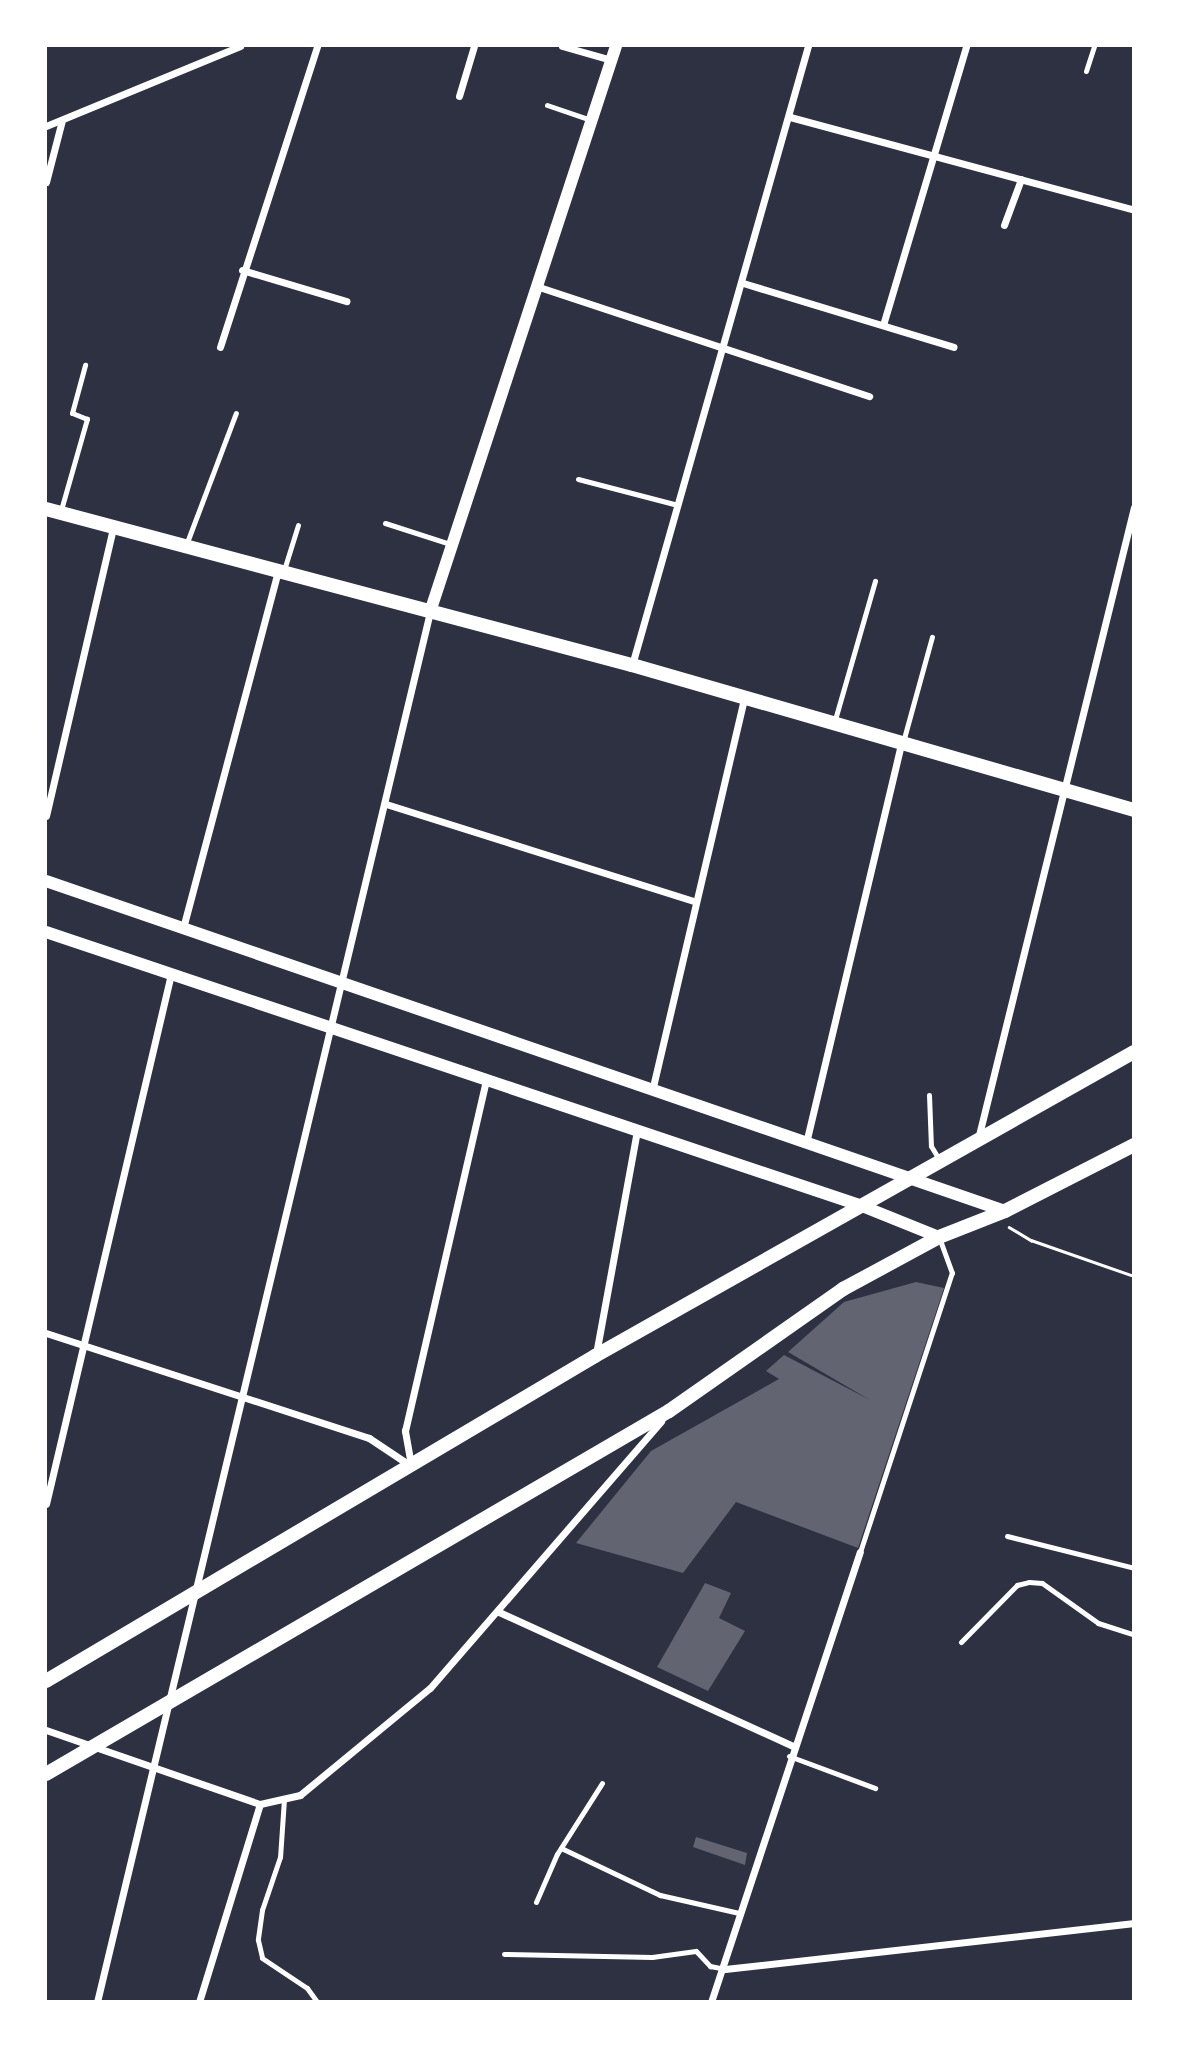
<!DOCTYPE html>
<style>
body{margin:0}
#map{position:relative;width:1179px;height:2047px;overflow:hidden;background:#2d3142;font-family:Helvetica,sans-serif}
div>[style]{position:absolute}
.building>*{inset:0;background:#626471}
.path>*{height:2.5px;margin:-1.25px;padding:0 1.25px;transform-origin:1.25px;border-radius:1.25px;background:#fff}
.service>*{height:5px;margin:-2.5px;padding:0 2.5px;transform-origin:2.5px;border-radius:2.5px;background:#fff}
.minor>*{height:7px;margin:-3.5px;padding:0 3.5px;transform-origin:3.5px;border-radius:3.5px;background:#fff}
.tertiary>*{height:12px;margin:-6px;padding:0 6px;transform-origin:6px;border-radius:6px;background:#fff}
.secondary>*{height:14px;margin:-7px;padding:0 7px;transform-origin:7px;border-radius:7px;background:#fff}
span{translate:-50% -50%;white-space:nowrap;text-align:center;line-height:1.15;-webkit-text-stroke:5px #fff;paint-order:stroke}
.frame{position:absolute;inset:0;border:47px solid #fff;pointer-events:none}
</style>
<div id="map">
<div class="building">
<i style="clip-path:polygon(916px 1282px,944px 1288px,858px 1548px,736px 1502px,683px 1573px,576px 1543px,651px 1451px,779px 1379px,766px 1371px,784px 1355px,870px 1400px,788px 1352px,844px 1302px)"></i>
<i style="clip-path:polygon(705px 1583px,731px 1593px,719px 1618px,745px 1631px,708px 1691px,657px 1667px)"></i>
<i style="clip-path:polygon(696px 1837px,747px 1853px,745px 1865px,693px 1847px)"></i>
</div>
<div class="path">
<i style="left:1009px;top:1227px;width:26px;rotate:31deg"></i>
<i style="left:1031px;top:1240px;width:109px;rotate:19.3deg"></i>
</div>
<div class="service">
<i style="left:1086px;top:71px;width:26px;rotate:-72deg"></i>
<i style="left:547px;top:105px;width:46px;rotate:18.8deg"></i>
<i style="left:578px;top:479px;width:103px;rotate:14.6deg"></i>
<i style="left:61px;top:510px;width:95px;rotate:-74.1deg"></i>
<i style="left:87px;top:419px;width:16px;rotate:-158deg"></i>
<i style="left:72px;top:413px;width:50px;rotate:-74.8deg"></i>
<i style="left:385px;top:523px;width:68px;rotate:17.9deg"></i>
<i style="left:186px;top:545px;width:141px;rotate:-69.3deg"></i>
<i style="left:284px;top:570px;width:47px;rotate:-72.7deg"></i>
<i style="left:834px;top:723px;width:148px;rotate:-73.9deg"></i>
<i style="left:903px;top:742px;width:109px;rotate:-74.6deg"></i>
<i style="left:929px;top:1095px;width:51px;rotate:87.8deg"></i>
<i style="left:931px;top:1146px;width:17px;rotate:59deg"></i>
<i style="left:1007px;top:1536px;width:131px;rotate:14.1deg"></i>
<i style="left:860px;top:1552px;width:294px;rotate:-71.8deg"></i>
<i style="left:952px;top:1273px;width:35px;rotate:-110deg"></i>
<i style="left:961px;top:1642px;width:80px;rotate:-45.5deg"></i>
<i style="left:1017px;top:1585px;width:12px;rotate:-14deg"></i>
<i style="left:1029px;top:1582px;width:13px;rotate:4deg"></i>
<i style="left:1042px;top:1583px;width:69px;rotate:35.5deg"></i>
<i style="left:1098px;top:1623px;width:38px;rotate:18deg"></i>
<i style="left:789px;top:1756px;width:92px;rotate:20.4deg"></i>
<i style="left:284px;top:1799px;width:58px;rotate:93.9deg"></i>
<i style="left:280px;top:1857px;width:56px;rotate:108.8deg"></i>
<i style="left:262px;top:1910px;width:30px;rotate:98deg"></i>
<i style="left:258px;top:1940px;width:18px;rotate:77deg"></i>
<i style="left:262px;top:1958px;width:54px;rotate:33.7deg"></i>
<i style="left:307px;top:1988px;width:17px;rotate:54deg"></i>
<i style="left:561px;top:1848px;width:110px;rotate:25.4deg"></i>
<i style="left:660px;top:1895px;width:81px;rotate:12.8deg"></i>
<i style="left:536px;top:1902px;width:52px;rotate:-66.4deg"></i>
<i style="left:557px;top:1854px;width:84px;rotate:-57.6deg"></i>
<i style="left:504px;top:1954px;width:148px;rotate:1.2deg"></i>
<i style="left:652px;top:1957px;width:44px;rotate:-7.8deg"></i>
<i style="left:696px;top:1951px;width:21px;rotate:47deg"></i>
<i style="left:710px;top:1966px;width:15px;rotate:11deg"></i>
</div>
<div class="minor">
<i style="left:562px;top:46px;width:51px;rotate:15.9deg"></i>
<i style="left:459px;top:96px;width:52px;rotate:-73.3deg"></i>
<i style="left:790px;top:117px;width:356px;rotate:15.1deg"></i>
<i style="left:46px;top:126px;width:210px;rotate:-22.4deg"></i>
<i style="left:46px;top:182px;width:64px;rotate:-75.5deg"></i>
<i style="left:1004px;top:225px;width:49px;rotate:-69.7deg"></i>
<i style="left:242px;top:270px;width:109px;rotate:16.6deg"></i>
<i style="left:743px;top:283px;width:220px;rotate:16.9deg"></i>
<i style="left:536px;top:286px;width:351px;rotate:18.3deg"></i>
<i style="left:883px;top:325px;width:291px;rotate:-73.4deg"></i>
<i style="left:220px;top:347px;width:316px;rotate:-72.1deg"></i>
<i style="left:632px;top:665px;width:644px;rotate:-74.13deg"></i>
<i style="left:386px;top:804px;width:325px;rotate:17.5deg"></i>
<i style="left:46px;top:816px;width:297px;rotate:-76.9deg"></i>
<i style="left:183px;top:928px;width:370px;rotate:-75.1deg"></i>
<i style="left:652px;top:1091px;width:402px;rotate:-76.8deg"></i>
<i style="left:978px;top:1139px;width:651px;rotate:-76.13deg"></i>
<i style="left:806px;top:1143px;width:410px;rotate:-76.6deg"></i>
<i style="left:46px;top:1333px;width:340px;rotate:18deg"></i>
<i style="left:369px;top:1438px;width:50px;rotate:33.7deg"></i>
<i style="left:596px;top:1354px;width:227px;rotate:-79.6deg"></i>
<i style="left:411px;top:1465px;width:35px;rotate:-100deg"></i>
<i style="left:405px;top:1431px;width:360px;rotate:-77deg"></i>
<i style="left:46px;top:1504px;width:545px;rotate:-76.73deg"></i>
<i style="left:499px;top:1612px;width:323px;rotate:24.5deg"></i>
<i style="left:46px;top:1730px;width:226px;rotate:19.1deg"></i>
<i style="left:260px;top:1804px;width:41px;rotate:-12.7deg"></i>
<i style="left:300px;top:1795px;width:168px;rotate:-39.5deg"></i>
<i style="left:430px;top:1688px;width:353px;rotate:-49.1deg"></i>
<i style="left:725px;top:1969px;width:412px;rotate:-6.4deg"></i>
<i style="left:97px;top:2002px;width:1429px;rotate:-76.53deg"></i>
<i style="left:199px;top:2002px;width:207px;rotate:-72.9deg"></i>
<i style="left:711px;top:2002px;width:474px;rotate:-71.7deg"></i>
</div>
<div class="tertiary">
<i style="left:430px;top:612px;width:596px;rotate:-71.81deg"></i>
<i style="left:46px;top:881px;width:1014px;rotate:18.99deg"></i>
<i style="left:46px;top:932px;width:861px;rotate:18.56deg"></i>
<i style="left:862px;top:1206px;width:83px;rotate:21.9deg"></i>
</div>
<div class="secondary">
<i style="left:46px;top:509px;width:606px;rotate:14.91deg"></i>
<i style="left:632px;top:665px;width:523px;rotate:16.11deg"></i>
<i style="left:46px;top:1681px;width:638px;rotate:-30.62deg"></i>
<i style="left:595px;top:1356px;width:619px;rotate:-29.42deg"></i>
<i style="left:46px;top:1774px;width:721px;rotate:-30.23deg"></i>
<i style="left:669px;top:1411px;width:213px;rotate:-35deg"></i>
<i style="left:843px;top:1289px;width:109px;rotate:-28.4deg"></i>
<i style="left:939px;top:1237px;width:71px;rotate:-21.5deg"></i>
<i style="left:1005px;top:1211px;width:145px;rotate:-27.1deg"></i>
</div>
<div class="frame"></div>
</div>
